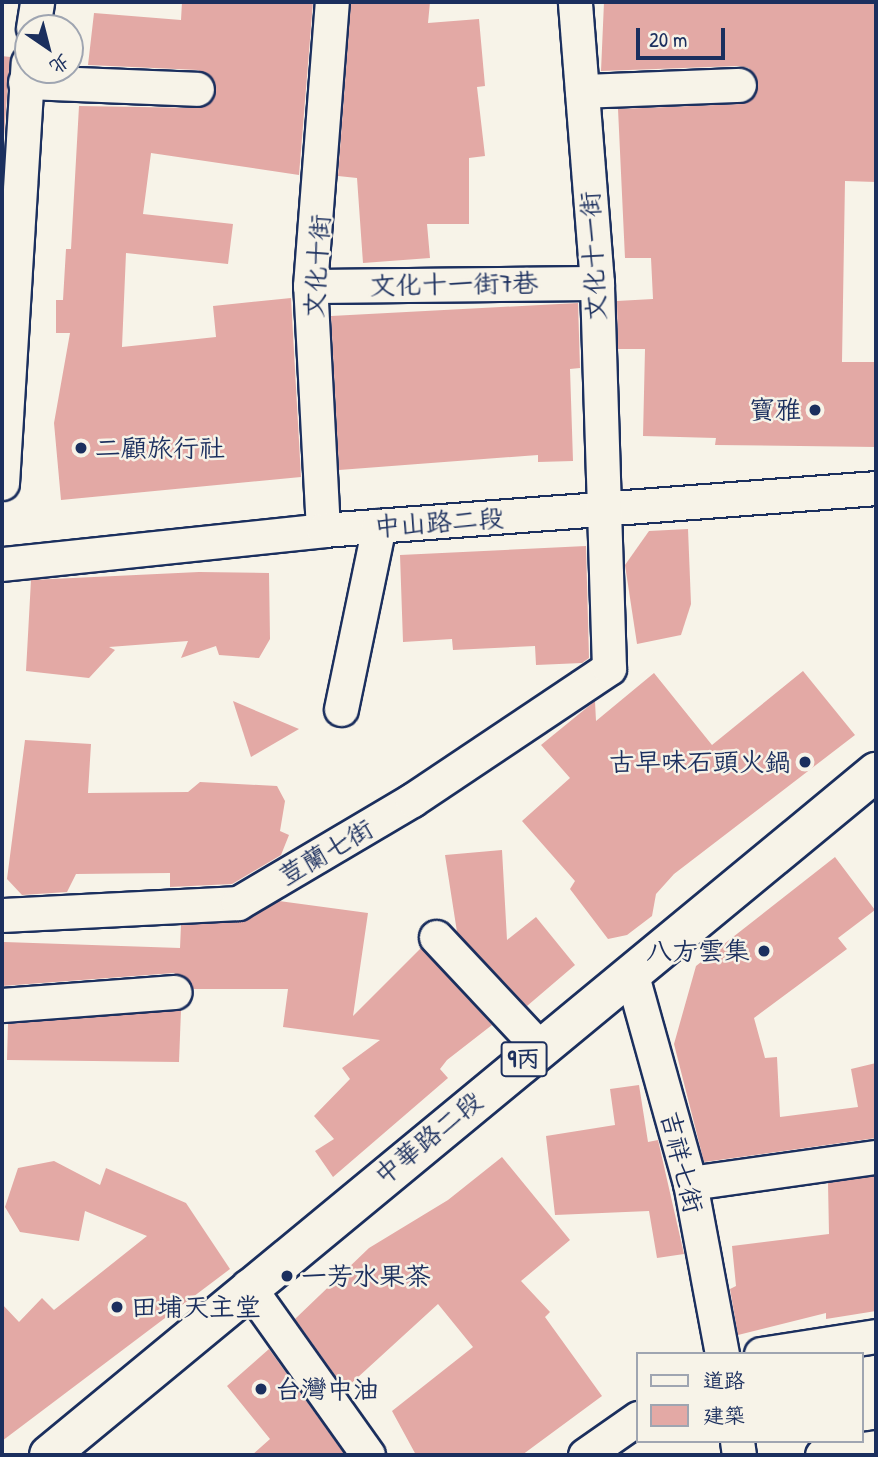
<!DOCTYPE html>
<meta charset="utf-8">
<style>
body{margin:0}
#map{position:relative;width:878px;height:1457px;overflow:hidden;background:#f7f3e8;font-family:"Patrick Hand","LXGW WenKai TC",sans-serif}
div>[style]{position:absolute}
.building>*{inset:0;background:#e3a9a5}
.roads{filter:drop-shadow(2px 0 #1b2f5e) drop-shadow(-2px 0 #1b2f5e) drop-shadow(0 2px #1b2f5e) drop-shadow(0 -2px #1b2f5e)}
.minor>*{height:33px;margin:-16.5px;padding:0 16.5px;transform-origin:16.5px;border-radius:16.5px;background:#f7f3e8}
.major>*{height:38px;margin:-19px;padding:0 19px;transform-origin:19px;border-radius:19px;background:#f7f3e8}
.dots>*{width:19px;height:19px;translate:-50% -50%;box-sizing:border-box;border:4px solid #f7f3e8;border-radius:50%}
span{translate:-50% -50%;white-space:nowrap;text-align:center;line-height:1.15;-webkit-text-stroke:5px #f7f3e8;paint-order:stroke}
.shield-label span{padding:2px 5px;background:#f7f3e8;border:2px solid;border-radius:5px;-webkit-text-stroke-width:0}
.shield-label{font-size:24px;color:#1b2f5e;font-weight:700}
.street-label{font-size:26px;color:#1b2f5e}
.poi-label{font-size:26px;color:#1b2f5e}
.right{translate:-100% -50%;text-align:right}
.left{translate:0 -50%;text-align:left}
.frame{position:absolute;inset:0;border:4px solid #1b2f5e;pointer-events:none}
.legend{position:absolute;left:636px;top:1352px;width:228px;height:91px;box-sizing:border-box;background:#f7f3e8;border:2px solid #9fa5b1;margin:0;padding:9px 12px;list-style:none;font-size:21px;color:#1b2f5e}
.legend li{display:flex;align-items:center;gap:14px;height:35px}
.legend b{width:35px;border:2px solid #9fa5b1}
.north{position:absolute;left:14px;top:14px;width:70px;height:70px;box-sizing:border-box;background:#f7f3e8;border:2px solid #9fa5b1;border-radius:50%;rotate:145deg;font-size:19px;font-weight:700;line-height:28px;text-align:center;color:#1b2f5e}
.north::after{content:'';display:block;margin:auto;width:24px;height:32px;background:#1b2f5e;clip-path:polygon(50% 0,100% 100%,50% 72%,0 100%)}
.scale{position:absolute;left:636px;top:28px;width:89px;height:32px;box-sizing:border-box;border:4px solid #1b2f5e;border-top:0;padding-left:9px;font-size:21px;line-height:24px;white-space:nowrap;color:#1b2f5e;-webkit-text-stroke:5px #f7f3e8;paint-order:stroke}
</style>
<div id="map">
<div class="building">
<i style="clip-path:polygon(182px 2px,313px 2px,299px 175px,151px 153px,143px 214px,233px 224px,228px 264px,126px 253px,122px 347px,216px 337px,213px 306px,291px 298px,301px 477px,61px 500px,54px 423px,70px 333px,56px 333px,56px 300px,63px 300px,66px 249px,71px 249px,79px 106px,197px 108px,216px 90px,214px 80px,198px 70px,88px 65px,94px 13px,181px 20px)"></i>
<i style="clip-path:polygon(351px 2px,430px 2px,428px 23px,479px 19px,485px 86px,477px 87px,485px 156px,469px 158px,469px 224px,427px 224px,430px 258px,363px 263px,357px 178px,338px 176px)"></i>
<i style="clip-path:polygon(604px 2px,876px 2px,876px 182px,845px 181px,842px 362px,876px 362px,876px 447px,715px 445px,716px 438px,643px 436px,645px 349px,618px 349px,617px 301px,653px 299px,651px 258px,625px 258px,618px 109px,740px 104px,756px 95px,758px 84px,749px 68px,738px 66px,601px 71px)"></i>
<i style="clip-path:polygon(2px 56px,10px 57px,4px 136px,2px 135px)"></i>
<i style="clip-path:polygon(578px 303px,580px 368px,570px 369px,573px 461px,538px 462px,538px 455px,339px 470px,331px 316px)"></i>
<i style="clip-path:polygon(688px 529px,691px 604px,681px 635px,637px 644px,625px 565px,649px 531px)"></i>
<i style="clip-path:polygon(586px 546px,589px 658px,582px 663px,536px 665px,535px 646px,453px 650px,452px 639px,403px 642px,400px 555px)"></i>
<i style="clip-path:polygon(199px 572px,269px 573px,270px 639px,259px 658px,219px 655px,216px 646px,181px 658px,188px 641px,109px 647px,115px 650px,89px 678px,26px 671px,31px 580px)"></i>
<i style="clip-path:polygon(803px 671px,855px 735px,674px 874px,656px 894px,652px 916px,627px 935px,608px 939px,570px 889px,575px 881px,522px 821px,570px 778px,541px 745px,595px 701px,596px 721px,654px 673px,712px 745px)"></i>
<i style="clip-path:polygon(233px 701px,299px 729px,251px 757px)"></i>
<i style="clip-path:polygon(25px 740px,91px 744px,88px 793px,188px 792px,200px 782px,277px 786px,285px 801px,280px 831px,289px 835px,281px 855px,232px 884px,170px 887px,170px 873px,76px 874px,67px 892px,22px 895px,7px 879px)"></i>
<i style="clip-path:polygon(502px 850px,507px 940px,536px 917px,575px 965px,527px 1006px,457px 932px,445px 855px)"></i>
<i style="clip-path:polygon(835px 857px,875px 910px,838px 938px,847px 949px,754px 1018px,765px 1058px,777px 1057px,780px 1117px,858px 1107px,851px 1069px,876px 1063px,876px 1138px,704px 1162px,674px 1044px,696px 966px)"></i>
<i style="clip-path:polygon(279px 901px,368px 913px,353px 1016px,421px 948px,492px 1025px,447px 1060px,440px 1069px,448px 1078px,333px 1177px,315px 1151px,334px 1139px,314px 1116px,350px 1079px,342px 1068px,380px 1040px,283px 1027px,288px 989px,194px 989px,174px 973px,2px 986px,4px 942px,180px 948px,181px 925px,240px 922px)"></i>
<i style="clip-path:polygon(181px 1010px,179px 1062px,7px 1060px,8px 1024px)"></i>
<i style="clip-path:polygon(639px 1085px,648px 1142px,658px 1140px,684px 1254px,657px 1258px,649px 1211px,555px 1215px,546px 1136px,615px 1125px,610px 1089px)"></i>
<i style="clip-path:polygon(502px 1157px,570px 1240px,521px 1281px,550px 1312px,545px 1317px,602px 1396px,522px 1455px,416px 1455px,392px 1411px,473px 1347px,438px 1304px,345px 1389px,295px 1319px,369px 1248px,448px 1200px)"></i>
<i style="clip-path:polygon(54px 1161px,100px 1185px,106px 1168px,186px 1203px,230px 1269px,2px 1441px,2px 1304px,19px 1322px,42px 1298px,54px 1310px,147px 1236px,85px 1211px,79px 1241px,20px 1232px,5px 1207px,18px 1168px)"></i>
<i style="clip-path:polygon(876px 1176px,876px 1311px,826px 1319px,826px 1313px,738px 1335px,730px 1289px,736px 1286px,732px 1246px,829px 1234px,828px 1183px)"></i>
<i style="clip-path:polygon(269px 1349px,345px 1455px,252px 1455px,270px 1439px,227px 1386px)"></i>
</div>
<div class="roads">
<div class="minor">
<i style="left:33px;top:28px;width:26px;rotate:-81deg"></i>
<i style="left:25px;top:82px;width:172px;rotate:2.3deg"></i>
<i style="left:582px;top:91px;width:157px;rotate:-2.2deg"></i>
<i style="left:310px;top:286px;width:287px;rotate:-0.6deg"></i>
<i style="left:2px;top:483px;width:421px;rotate:-86.5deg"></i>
<i style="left:323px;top:530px;width:244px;rotate:-93deg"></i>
<i style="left:310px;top:286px;width:285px;rotate:-85.6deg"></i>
<i style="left:2px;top:564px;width:323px;rotate:-6deg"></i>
<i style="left:323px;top:530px;width:555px;rotate:-4.34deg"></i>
<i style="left:341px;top:709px;width:187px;rotate:-78.3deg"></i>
<i style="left:2px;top:915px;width:236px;rotate:-2.9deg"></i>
<i style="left:238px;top:903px;width:202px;rotate:-30.6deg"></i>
<i style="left:412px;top:800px;width:237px;rotate:-33.8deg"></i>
<i style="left:609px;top:668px;width:385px;rotate:-91.8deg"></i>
<i style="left:597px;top:283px;width:282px;rotate:-94.5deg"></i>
<i style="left:436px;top:937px;width:151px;rotate:46.9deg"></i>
<i style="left:631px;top:972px;width:219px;rotate:74.4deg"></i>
<i style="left:690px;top:1183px;width:174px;rotate:79.4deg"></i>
<i style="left:2px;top:1005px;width:173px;rotate:-4.3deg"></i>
<i style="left:690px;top:1183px;width:188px;rotate:-8deg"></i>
<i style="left:248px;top:1286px;width:207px;rotate:54.6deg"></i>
<i style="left:761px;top:1354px;width:116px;rotate:-8.9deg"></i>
<i style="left:737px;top:1441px;width:14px;rotate:82deg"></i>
<i style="left:585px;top:1455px;width:65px;rotate:-34.9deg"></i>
<i style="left:822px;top:1455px;width:55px;rotate:-8.4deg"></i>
</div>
<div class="major">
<i style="left:49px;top:1455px;width:1073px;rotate:-39.55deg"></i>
</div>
</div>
<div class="dots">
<i style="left:815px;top:410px;background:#1b2f5e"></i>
<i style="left:81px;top:448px;background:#1b2f5e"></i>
<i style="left:805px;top:762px;background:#1b2f5e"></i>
<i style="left:764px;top:951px;background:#1b2f5e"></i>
<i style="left:287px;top:1276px;background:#1b2f5e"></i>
<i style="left:117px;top:1307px;background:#1b2f5e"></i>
<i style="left:261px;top:1389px;background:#1b2f5e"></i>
</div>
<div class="shield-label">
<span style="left:524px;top:1059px">9丙</span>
</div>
<div class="street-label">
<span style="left:593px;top:256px;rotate:-93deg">文化十一街</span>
<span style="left:317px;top:266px;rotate:-86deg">文化十街</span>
<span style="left:454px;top:284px;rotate:-1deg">文化十一街7巷</span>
<span style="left:439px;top:522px;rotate:-4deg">中山路二段</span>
<span style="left:326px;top:852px;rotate:-30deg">荳蘭七街</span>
<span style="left:428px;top:1138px;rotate:-39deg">中華路二段</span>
<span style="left:682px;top:1162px;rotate:76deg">吉祥七街</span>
</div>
<div class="poi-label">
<span class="right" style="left:801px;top:410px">寶雅</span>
<span class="left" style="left:95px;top:448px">二顧旅行社</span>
<span class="right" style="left:791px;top:762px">古早味石頭火鍋</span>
<span class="right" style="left:750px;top:951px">八方雲集</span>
<span class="left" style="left:301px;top:1276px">一芳水果茶</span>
<span class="left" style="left:131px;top:1307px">田埔天主堂</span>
<span class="left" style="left:275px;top:1389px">台灣中油</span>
</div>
<div class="frame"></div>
<ul class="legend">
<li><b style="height:9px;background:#f7f3e8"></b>道路</li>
<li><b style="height:19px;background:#e3a9a5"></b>建築</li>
</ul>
<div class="north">北</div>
<div class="scale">20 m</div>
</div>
